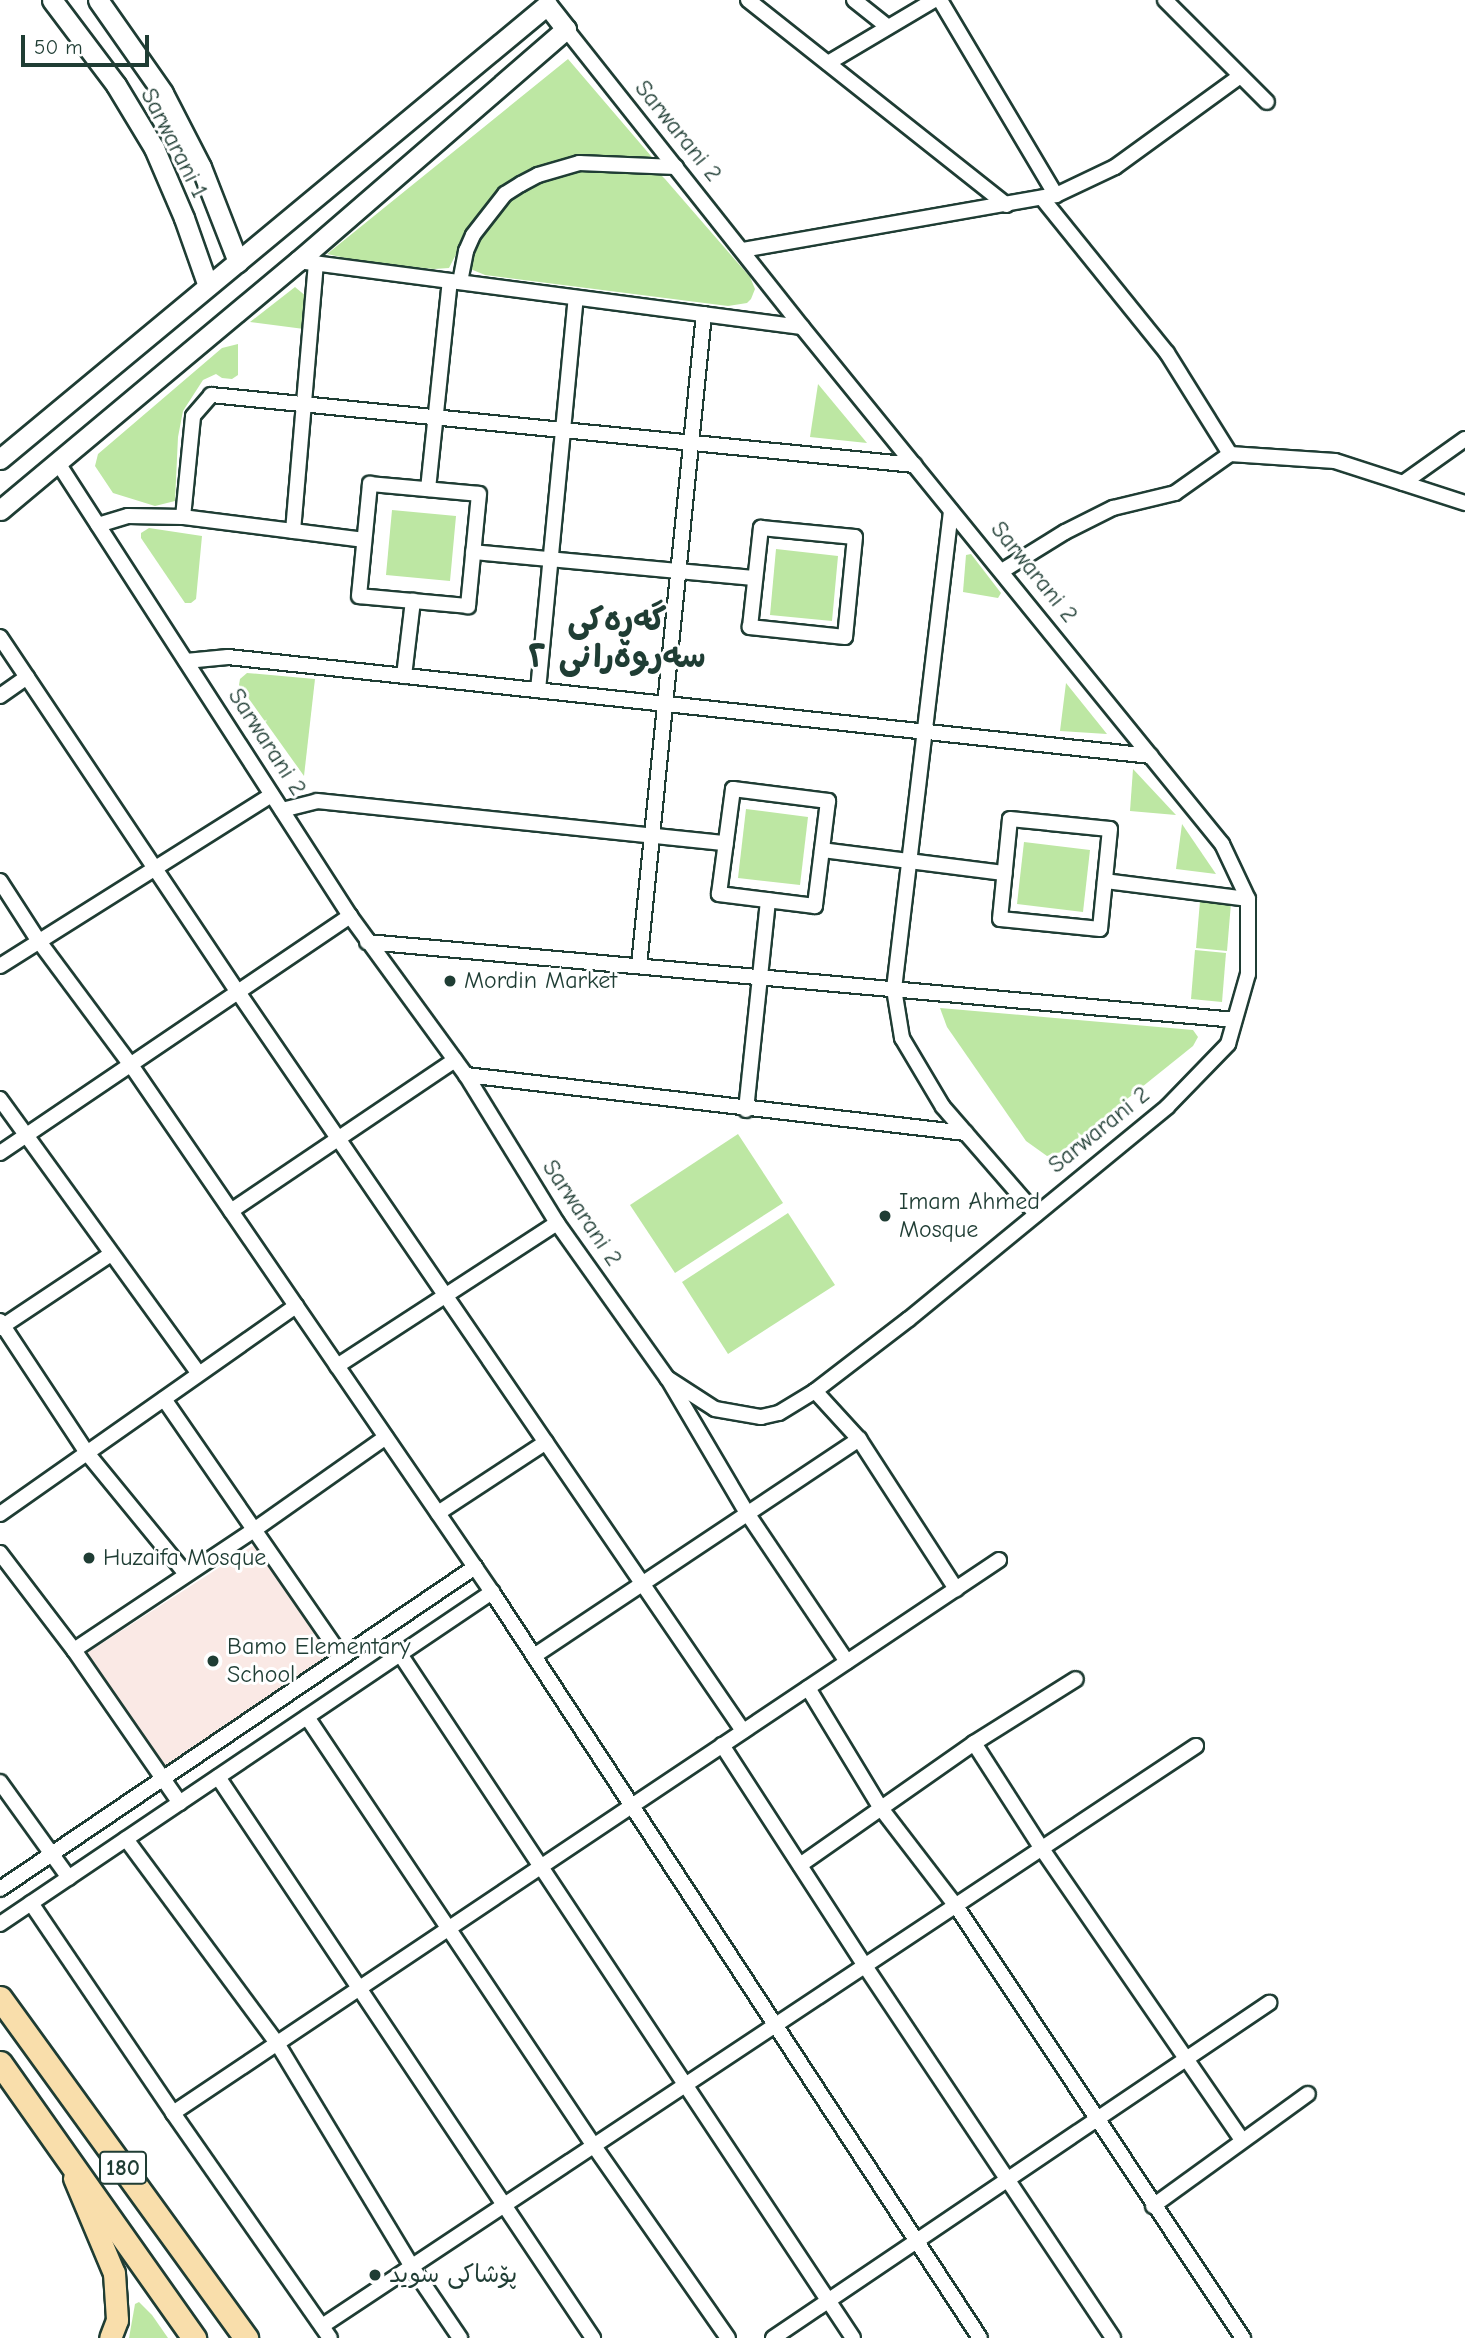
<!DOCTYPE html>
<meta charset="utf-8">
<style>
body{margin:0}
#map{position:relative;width:1465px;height:2338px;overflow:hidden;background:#fff;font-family:"Comic Neue","Playpen Sans Arabic",sans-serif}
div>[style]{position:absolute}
.built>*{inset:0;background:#fae9e5}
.green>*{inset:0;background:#bde7a3}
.roads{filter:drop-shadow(2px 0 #1f3d34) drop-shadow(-2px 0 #1f3d34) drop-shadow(0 2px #1f3d34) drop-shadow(0 -2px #1f3d34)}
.minor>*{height:14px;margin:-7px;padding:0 7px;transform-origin:7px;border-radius:7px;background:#fff}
.secondary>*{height:19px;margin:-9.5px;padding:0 9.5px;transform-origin:9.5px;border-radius:9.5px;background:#fff}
.primary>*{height:21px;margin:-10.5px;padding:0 10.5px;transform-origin:10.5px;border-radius:10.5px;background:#f9deab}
.trunk>*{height:23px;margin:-11.5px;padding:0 11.5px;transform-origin:11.5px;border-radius:11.5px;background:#f9deab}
.dots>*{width:19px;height:19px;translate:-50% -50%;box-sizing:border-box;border:4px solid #fff;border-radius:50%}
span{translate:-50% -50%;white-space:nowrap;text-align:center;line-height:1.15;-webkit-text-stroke:6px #fff;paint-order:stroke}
.shield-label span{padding:2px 5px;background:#fff;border:2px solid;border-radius:5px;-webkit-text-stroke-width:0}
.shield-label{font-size:23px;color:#1f3d34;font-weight:700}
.street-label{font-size:24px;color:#1f3d34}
.poi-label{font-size:24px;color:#1f3d34}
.left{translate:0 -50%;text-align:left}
.district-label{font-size:32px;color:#1f3d34;font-weight:700}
.scale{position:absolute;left:21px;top:35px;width:128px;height:32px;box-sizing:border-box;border:4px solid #1f3d34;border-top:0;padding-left:9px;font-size:21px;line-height:24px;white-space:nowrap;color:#1f3d34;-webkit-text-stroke:5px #fff;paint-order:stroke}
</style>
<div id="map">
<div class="built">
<i style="clip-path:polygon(257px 1543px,339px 1669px,169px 1779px,87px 1653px)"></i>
</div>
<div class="green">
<i style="clip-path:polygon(568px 59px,657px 163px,582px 158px,558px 161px,525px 172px,493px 195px,472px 223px,449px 268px,434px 269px,364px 262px,327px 254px)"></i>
<i style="clip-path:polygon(607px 168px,657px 171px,665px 179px,750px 277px,755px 289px,751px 299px,747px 303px,728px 306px,485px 275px,468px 268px,476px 240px,510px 201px,536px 185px,570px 173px)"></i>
<i style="clip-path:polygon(295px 287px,307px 297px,304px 329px,250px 322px)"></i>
<i style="clip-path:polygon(238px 344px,238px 375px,232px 379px,222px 378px,216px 374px,203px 380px,183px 411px,178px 437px,175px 501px,155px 506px,113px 493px,95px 466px,98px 454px,222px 348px)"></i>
<i style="clip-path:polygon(818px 384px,867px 443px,810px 437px)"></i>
<i style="clip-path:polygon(392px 510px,456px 516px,450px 581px,386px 575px)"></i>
<i style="clip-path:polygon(149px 528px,202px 536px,196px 599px,191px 603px,185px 603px,141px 538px,141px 533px)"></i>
<i style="clip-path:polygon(776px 549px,838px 556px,832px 621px,770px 615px)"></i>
<i style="clip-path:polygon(971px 554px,1001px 593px,998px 598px,963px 592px,966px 555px)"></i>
<i style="clip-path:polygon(247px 673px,315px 679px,304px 776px,239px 685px,240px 679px)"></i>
<i style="clip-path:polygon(1066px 683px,1107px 734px,1060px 731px)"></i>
<i style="clip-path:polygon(1133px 769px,1176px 815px,1130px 811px)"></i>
<i style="clip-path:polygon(746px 809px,808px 817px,800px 885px,738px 878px)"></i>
<i style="clip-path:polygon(1182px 824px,1216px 874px,1176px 869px)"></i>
<i style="clip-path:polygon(1024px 842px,1090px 850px,1083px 912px,1017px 904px)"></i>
<i style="clip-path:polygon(1200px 901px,1231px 903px,1227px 951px,1196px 948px)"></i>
<i style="clip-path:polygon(1195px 950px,1226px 953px,1222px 1002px,1191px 999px)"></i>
<i style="clip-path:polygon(940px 1008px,1193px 1030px,1198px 1037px,1193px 1046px,1061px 1152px,1047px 1156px,1026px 1141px,947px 1027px)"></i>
<i style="clip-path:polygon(738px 1134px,783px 1203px,675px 1273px,630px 1205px)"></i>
<i style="clip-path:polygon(788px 1213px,835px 1285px,728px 1354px,682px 1282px)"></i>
<i style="clip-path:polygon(139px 2302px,152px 2315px,168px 2338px,129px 2338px,135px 2304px)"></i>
</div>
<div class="roads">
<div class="minor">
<i style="left:748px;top:0;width:330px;rotate:38.4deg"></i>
<i style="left:854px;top:0;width:43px;rotate:38.5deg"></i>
<i style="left:940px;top:0;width:227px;rotate:59.3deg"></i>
<i style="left:1165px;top:0;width:144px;rotate:45deg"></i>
<i style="left:828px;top:63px;width:123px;rotate:-30.7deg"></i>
<i style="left:1042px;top:198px;width:199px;rotate:51.1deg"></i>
<i style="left:1167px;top:353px;width:119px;rotate:58deg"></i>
<i style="left:743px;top:250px;width:318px;rotate:-10deg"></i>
<i style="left:1056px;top:195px;width:65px;rotate:-25.4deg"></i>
<i style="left:1115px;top:167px;width:153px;rotate:-36deg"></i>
<i style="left:298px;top:261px;width:508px;rotate:7.46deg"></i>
<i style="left:460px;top:282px;width:32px;rotate:-79deg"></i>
<i style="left:466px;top:251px;width:17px;rotate:-66deg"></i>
<i style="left:473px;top:235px;width:52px;rotate:-52deg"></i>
<i style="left:505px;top:194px;width:19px;rotate:-32deg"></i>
<i style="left:521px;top:184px;width:19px;rotate:-28deg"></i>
<i style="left:538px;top:175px;width:43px;rotate:-16.3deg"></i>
<i style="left:579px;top:163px;width:97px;rotate:2.4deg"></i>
<i style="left:58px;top:463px;width:539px;rotate:57.19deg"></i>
<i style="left:350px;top:916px;width:197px;rotate:53.9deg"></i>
<i style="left:466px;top:1075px;width:174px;rotate:58.4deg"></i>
<i style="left:557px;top:1223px;width:190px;rotate:54.6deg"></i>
<i style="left:667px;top:1378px;width:57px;rotate:32.9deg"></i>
<i style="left:715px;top:1409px;width:47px;rotate:9.9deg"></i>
<i style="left:761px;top:1417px;width:18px;rotate:-13deg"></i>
<i style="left:779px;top:1413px;width:42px;rotate:-31.4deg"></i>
<i style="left:815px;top:1391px;width:118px;rotate:-37.5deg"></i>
<i style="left:909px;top:1319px;width:334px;rotate:-39.4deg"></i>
<i style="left:1167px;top:1107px;width:88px;rotate:-45.9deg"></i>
<i style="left:1228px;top:1044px;width:73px;rotate:-74.1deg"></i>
<i style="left:1248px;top:974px;width:75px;rotate:-90deg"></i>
<i style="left:1248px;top:899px;width:61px;rotate:-115.3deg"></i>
<i style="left:1222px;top:844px;width:666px;rotate:-129.09deg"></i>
<i style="left:802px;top:327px;width:380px;rotate:-128.4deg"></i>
<i style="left:1403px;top:483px;width:76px;rotate:-35.4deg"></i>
<i style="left:370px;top:484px;width:109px;rotate:5.2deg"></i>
<i style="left:479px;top:494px;width:113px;rotate:95.6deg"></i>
<i style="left:468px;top:606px;width:109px;rotate:-174.8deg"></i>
<i style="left:359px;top:596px;width:113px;rotate:-84.4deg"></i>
<i style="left:428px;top:489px;width:209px;rotate:-84deg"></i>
<i style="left:951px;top:511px;width:481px;rotate:96.8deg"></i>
<i style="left:894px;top:989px;width:50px;rotate:80.7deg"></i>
<i style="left:902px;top:1038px;width:80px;rotate:59.3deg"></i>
<i style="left:943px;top:1107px;width:142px;rotate:49deg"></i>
<i style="left:183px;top:517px;width:101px;rotate:-84.3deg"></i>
<i style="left:193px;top:416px;width:28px;rotate:-49deg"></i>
<i style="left:211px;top:395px;width:707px;rotate:5.68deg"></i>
<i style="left:98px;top:525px;width:31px;rotate:-17deg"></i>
<i style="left:128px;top:516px;width:55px;rotate:1deg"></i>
<i style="left:183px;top:517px;width:182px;rotate:7.2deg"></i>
<i style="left:761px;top:528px;width:94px;rotate:5.5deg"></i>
<i style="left:855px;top:537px;width:100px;rotate:95.7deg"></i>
<i style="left:845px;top:637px;width:96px;rotate:-174deg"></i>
<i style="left:750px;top:627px;width:100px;rotate:-83.7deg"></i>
<i style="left:293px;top:531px;width:269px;rotate:-85.1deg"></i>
<i style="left:473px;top:552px;width:283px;rotate:5.3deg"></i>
<i style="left:1002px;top:571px;width:74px;rotate:-31.8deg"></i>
<i style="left:1065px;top:532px;width:54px;rotate:-26.6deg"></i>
<i style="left:1113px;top:508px;width:64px;rotate:-13.6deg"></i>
<i style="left:1175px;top:493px;width:67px;rotate:-35.3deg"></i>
<i style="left:1230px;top:454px;width:105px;rotate:3.8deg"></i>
<i style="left:1335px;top:461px;width:137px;rotate:17.9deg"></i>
<i style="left:0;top:637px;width:427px;rotate:56.2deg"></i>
<i style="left:238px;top:992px;width:895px;rotate:55.65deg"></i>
<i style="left:186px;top:661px;width:42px;rotate:-5.4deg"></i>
<i style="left:228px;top:657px;width:928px;rotate:6.12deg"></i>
<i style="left:404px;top:676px;width:76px;rotate:-83.2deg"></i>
<i style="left:538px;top:690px;width:394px;rotate:-84.5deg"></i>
<i style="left:0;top:696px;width:33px;rotate:-35deg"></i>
<i style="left:733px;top:789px;width:96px;rotate:7.2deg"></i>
<i style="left:828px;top:801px;width:106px;rotate:97.1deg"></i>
<i style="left:815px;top:906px;width:97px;rotate:-172.9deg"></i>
<i style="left:719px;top:894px;width:106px;rotate:-82.4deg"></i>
<i style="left:282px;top:810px;width:36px;rotate:-14deg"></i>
<i style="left:317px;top:801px;width:411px;rotate:5.9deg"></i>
<i style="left:1010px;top:819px;width:100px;rotate:5.7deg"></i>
<i style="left:1110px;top:829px;width:100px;rotate:95.7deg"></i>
<i style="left:1100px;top:929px;width:100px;rotate:-174.3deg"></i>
<i style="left:1000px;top:919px;width:100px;rotate:-84.3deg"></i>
<i style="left:822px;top:850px;width:184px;rotate:7.2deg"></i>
<i style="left:0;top:881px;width:70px;rotate:57.2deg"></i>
<i style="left:38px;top:940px;width:156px;rotate:53.4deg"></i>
<i style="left:131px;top:1065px;width:639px;rotate:55.59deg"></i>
<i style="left:492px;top:1592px;width:891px;rotate:56.81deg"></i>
<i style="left:1105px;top:881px;width:144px;rotate:7.2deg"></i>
<i style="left:367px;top:942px;width:871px;rotate:5.13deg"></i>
<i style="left:0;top:966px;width:321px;rotate:-32.2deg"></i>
<i style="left:639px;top:966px;width:655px;rotate:-84.31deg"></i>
<i style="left:466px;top:1075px;width:503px;rotate:6.62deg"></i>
<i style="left:0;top:1099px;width:339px;rotate:54.1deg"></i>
<i style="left:746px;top:1110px;width:211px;rotate:-84deg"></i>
<i style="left:0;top:1153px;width:423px;rotate:-34.1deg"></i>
<i style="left:231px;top:1211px;width:270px;rotate:-34deg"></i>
<i style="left:0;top:1321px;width:158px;rotate:56.6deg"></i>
<i style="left:87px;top:1453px;width:156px;rotate:50.7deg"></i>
<i style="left:0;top:1328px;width:133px;rotate:-33.7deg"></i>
<i style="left:337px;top:1366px;width:262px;rotate:-33deg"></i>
<i style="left:668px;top:1379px;width:156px;rotate:59.5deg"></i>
<i style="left:747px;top:1513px;width:179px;rotate:56.1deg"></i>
<i style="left:815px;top:1391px;width:65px;rotate:47.5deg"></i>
<i style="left:859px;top:1439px;width:179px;rotate:57.1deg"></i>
<i style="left:164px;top:1399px;width:312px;rotate:55.4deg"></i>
<i style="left:438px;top:1513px;width:129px;rotate:-33.3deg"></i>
<i style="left:0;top:1514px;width:362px;rotate:-35.1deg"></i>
<i style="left:0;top:1553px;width:122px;rotate:52.7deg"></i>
<i style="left:74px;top:1650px;width:186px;rotate:55.3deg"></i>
<i style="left:74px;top:1650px;width:216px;rotate:-33.7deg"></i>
<i style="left:254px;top:1530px;width:161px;rotate:-35.2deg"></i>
<i style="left:400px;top:1654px;width:820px;rotate:56.48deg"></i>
<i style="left:534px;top:1656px;width:391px;rotate:-33.7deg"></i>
<i style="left:808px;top:1688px;width:139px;rotate:58.8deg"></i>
<i style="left:880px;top:1807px;width:125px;rotate:52.5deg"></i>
<i style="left:956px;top:1906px;width:519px;rotate:56.4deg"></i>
<i style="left:307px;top:1717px;width:516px;rotate:56.22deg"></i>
<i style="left:594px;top:2146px;width:234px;rotate:55.1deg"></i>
<i style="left:974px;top:1743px;width:126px;rotate:57.3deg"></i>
<i style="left:1042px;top:1849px;width:352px;rotate:55.5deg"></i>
<i style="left:722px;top:1745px;width:263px;rotate:57.1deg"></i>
<i style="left:865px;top:1966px;width:447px;rotate:56.3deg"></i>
<i style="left:218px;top:1777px;width:675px;rotate:56.24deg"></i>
<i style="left:0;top:1782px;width:118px;rotate:54.3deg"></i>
<i style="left:126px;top:1839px;width:254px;rotate:53.5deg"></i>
<i style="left:277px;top:2043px;width:262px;rotate:58.9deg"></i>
<i style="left:412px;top:2267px;width:86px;rotate:55.9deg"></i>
<i style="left:800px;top:1865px;width:213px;rotate:-35deg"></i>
<i style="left:974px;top:1743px;width:120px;rotate:-32.1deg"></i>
<i style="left:0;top:1889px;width:574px;rotate:-34.13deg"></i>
<i style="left:31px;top:1903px;width:254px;rotate:55.9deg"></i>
<i style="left:173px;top:2113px;width:274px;rotate:55.1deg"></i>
<i style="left:0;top:1924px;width:594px;rotate:-34.01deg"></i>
<i style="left:173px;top:2113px;width:994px;rotate:-33.8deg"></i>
<i style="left:1153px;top:2206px;width:191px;rotate:-35.9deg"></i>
<i style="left:322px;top:2326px;width:1049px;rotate:-33.57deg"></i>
<i style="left:773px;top:2338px;width:599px;rotate:-34.04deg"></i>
</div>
<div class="secondary">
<i style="left:52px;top:0;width:106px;rotate:53deg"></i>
<i style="left:116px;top:85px;width:74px;rotate:58.9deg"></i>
<i style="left:154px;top:148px;width:76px;rotate:66.8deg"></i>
<i style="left:184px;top:218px;width:72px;rotate:70.6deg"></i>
<i style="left:98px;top:0;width:113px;rotate:55deg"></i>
<i style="left:163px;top:93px;width:83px;rotate:62.8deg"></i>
<i style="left:201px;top:167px;width:102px;rotate:68.7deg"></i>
<i style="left:0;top:459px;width:711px;rotate:-39.69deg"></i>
<i style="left:547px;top:5px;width:31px;rotate:52deg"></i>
<i style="left:566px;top:29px;width:354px;rotate:139.1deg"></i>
<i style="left:298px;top:261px;width:388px;rotate:140.1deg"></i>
</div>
<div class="primary">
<i style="left:74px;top:2178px;width:103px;rotate:67.2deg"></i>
<i style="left:114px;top:2273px;width:47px;rotate:86.3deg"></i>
<i style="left:117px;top:2320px;width:19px;rotate:111deg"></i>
</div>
<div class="trunk">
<i style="left:0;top:1998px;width:420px;rotate:54.1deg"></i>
<i style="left:0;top:2063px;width:337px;rotate:54.8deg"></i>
</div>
</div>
<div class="dots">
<i style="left:450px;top:981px;background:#1f3d34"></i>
<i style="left:885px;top:1216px;background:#1f3d34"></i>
<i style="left:89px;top:1558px;background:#1f3d34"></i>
<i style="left:213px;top:1661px;background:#1f3d34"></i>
<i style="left:375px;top:2275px;background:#1f3d34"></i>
</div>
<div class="shield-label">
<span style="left:123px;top:2168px">180</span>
</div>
<div class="street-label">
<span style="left:678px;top:131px;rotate:51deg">Sarwarani 2</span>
<span style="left:174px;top:143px;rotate:63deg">Sarwarani 1</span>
<span style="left:1034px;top:572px;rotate:51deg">Sarwarani 2</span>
<span style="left:267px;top:742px;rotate:57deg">Sarwarani 2</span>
<span style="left:1099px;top:1130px;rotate:-39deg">Sarwarani 2</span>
<span style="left:582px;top:1213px;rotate:56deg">Sarwarani 2</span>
</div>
<div class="poi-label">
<span class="left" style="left:464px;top:981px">Mordin Market</span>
<span class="left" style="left:899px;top:1216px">Imam Ahmed<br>Mosque</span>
<span class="left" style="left:103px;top:1558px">Huzaifa Mosque</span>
<span class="left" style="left:227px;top:1661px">Bamo Elementary<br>School</span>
<span class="left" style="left:389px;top:2275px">پۆشاکی سوید</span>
</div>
<div class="district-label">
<span style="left:617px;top:639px">گەڕەکی<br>سەروەرانی ٢</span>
</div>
<div class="scale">50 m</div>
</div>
